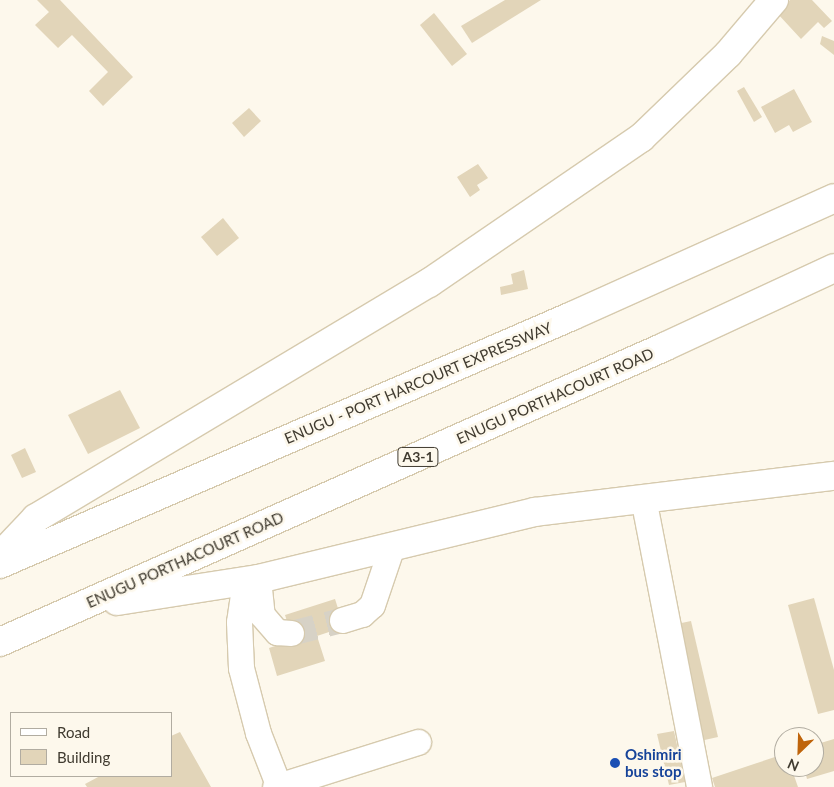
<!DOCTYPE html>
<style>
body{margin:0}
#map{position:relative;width:834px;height:787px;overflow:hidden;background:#fdf8ec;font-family:Lato,sans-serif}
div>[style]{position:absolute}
.building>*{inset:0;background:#e2d5b9}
.minor-tunnel>*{height:25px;margin-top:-12.5px;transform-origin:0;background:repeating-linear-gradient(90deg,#d7d2c6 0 25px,transparent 0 37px)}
.roads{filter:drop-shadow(1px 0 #d6caae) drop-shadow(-1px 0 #d6caae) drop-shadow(0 1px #d6caae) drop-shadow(0 -1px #d6caae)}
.minor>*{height:25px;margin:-12.5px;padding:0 12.5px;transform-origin:12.5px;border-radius:12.5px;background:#fff}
.highway>*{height:28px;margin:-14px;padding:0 14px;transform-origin:14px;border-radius:14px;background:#fff}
.dots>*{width:14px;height:14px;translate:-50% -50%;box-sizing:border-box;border:2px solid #fdf8ec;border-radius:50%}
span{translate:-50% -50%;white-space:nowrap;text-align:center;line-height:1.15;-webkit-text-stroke:5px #fdf8ec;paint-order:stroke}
.shield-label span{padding:1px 4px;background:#fdf8ec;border:1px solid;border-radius:4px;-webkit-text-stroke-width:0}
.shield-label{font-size:14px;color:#403b30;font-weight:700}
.street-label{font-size:15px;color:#403b30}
.transit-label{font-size:15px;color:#164399;font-weight:700}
.left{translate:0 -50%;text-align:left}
.legend{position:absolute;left:10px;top:712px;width:162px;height:65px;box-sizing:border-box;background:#fdf8ec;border:1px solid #b1aca1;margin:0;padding:6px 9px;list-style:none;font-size:15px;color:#403b30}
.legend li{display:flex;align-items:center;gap:10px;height:25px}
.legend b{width:25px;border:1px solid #b1aca1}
.north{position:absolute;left:774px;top:727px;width:50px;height:50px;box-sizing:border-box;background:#fdf8ec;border:1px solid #b1aca1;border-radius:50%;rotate:204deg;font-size:14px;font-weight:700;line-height:20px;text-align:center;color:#403b30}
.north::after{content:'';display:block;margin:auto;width:18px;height:22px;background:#bf640b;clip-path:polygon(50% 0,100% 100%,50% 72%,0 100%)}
</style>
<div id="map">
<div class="building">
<i style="clip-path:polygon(37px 0,60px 0,133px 77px,103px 106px,89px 91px,108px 72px,72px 35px,58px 48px,35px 25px,49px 12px)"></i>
<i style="clip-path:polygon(505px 0,541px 0,472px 43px,461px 26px)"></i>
<i style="clip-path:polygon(790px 0,812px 0,832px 21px,824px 28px,818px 22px,801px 39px,777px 13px)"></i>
<i style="clip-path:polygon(434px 13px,467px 54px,452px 66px,420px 25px)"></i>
<i style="clip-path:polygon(822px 36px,834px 41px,834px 55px,820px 44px)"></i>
<i style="clip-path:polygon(744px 87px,762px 117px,754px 122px,737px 91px)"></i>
<i style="clip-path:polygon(794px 89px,812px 122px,793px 132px,789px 125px,775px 133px,761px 107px)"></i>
<i style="clip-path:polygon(249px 108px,261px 121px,244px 137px,232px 123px)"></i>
<i style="clip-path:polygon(478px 164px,488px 178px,477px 185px,480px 190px,470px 197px,457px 177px)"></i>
<i style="clip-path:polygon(223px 218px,239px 238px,217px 256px,201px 237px)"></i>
<i style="clip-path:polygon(524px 270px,528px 289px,501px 295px,500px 287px,513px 284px,511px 274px)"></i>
<i style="clip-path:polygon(120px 390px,140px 428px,88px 454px,68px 415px)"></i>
<i style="clip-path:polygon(25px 448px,36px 472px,22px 478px,11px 455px)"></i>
<i style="clip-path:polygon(814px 598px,834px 670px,834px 710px,818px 714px,788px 605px)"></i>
<i style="clip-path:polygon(335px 599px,344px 627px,317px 636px,325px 661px,277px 676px,269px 648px,293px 640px,285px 615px)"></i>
<i style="clip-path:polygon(691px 621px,718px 737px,700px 741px,672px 625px)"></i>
<i style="clip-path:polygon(674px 731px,685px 782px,669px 785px,657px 734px)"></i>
<i style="clip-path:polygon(180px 732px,211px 787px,87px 787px,85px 784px,100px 776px,171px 776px,171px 736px)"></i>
<i style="clip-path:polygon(834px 739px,834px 771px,807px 779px,804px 767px,814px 767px,814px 745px)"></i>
<i style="clip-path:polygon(784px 754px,784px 767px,791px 767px,798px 787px,715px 787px,712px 778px)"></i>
</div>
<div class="minor-tunnel">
<i style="left:291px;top:633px;width:53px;rotate:-14.3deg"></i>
</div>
<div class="roads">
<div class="minor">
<i style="left:643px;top:498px;width:294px;rotate:79deg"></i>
<i style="left:258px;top:579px;width:36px;rotate:84deg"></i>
<i style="left:262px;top:615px;width:23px;rotate:49deg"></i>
<i style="left:277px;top:632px;width:14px;rotate:4deg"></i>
<i style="left:245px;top:581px;width:41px;rotate:98.3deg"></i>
<i style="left:239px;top:622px;width:46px;rotate:87.5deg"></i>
<i style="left:241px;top:668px;width:67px;rotate:75.3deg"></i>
<i style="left:258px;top:733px;width:58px;rotate:68.7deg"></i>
<i style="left:342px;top:620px;width:21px;rotate:-17deg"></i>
<i style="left:362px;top:614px;width:13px;rotate:-42deg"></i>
<i style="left:372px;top:605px;width:62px;rotate:-71.3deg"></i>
<i style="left:275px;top:787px;width:150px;rotate:-17.5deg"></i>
</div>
<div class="highway">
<i style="left:0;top:556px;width:52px;rotate:-46.5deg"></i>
<i style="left:36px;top:518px;width:458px;rotate:-30.9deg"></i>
<i style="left:429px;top:283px;width:257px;rotate:-34.4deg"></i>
<i style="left:641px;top:138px;width:121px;rotate:-44deg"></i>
<i style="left:728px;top:54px;width:71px;rotate:-49.6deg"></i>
<i style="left:0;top:564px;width:623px;rotate:-23.44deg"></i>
<i style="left:572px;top:316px;width:287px;rotate:-24.2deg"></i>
<i style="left:117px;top:601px;width:143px;rotate:-8.9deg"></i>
<i style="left:258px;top:579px;width:285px;rotate:-13.6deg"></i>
<i style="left:535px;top:512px;width:301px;rotate:-6.9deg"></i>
<i style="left:0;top:642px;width:727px;rotate:-23.95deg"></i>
<i style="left:664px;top:347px;width:187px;rotate:-24.9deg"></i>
</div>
</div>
<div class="dots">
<i style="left:615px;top:763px;background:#1a4fb4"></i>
</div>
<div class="shield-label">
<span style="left:418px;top:457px">A3-1</span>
</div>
<div class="street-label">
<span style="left:418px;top:383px;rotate:-23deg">ENUGU - PORT HARCOURT EXPRESSWAY</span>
<span style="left:555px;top:396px;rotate:-24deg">ENUGU PORTHACOURT ROAD</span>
<span style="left:185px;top:560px;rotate:-24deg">ENUGU PORTHACOURT ROAD</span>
</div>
<div class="transit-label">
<span class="left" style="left:625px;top:763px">Oshimiri<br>bus stop</span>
</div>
<ul class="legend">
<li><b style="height:6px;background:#fff"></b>Road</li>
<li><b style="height:14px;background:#e2d5b9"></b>Building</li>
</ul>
<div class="north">N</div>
</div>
